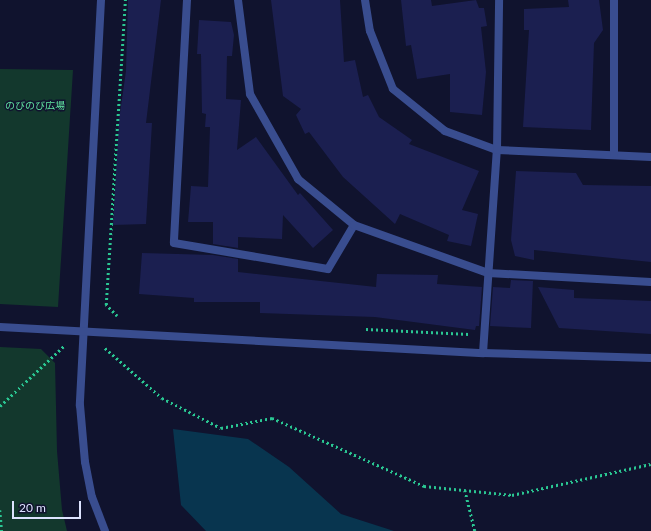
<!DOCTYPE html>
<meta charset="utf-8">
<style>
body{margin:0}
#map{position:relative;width:651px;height:531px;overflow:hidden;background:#10132e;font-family:Lato,"Noto Sans JP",sans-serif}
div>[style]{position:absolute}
.green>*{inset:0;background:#13382d}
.water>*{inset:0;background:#08354f}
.building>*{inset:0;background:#1b1f50}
.path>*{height:2.5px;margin-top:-1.25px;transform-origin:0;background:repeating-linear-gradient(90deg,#2ac692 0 2px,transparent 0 5px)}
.minor>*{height:8px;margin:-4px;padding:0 4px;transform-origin:4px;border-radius:4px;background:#394d8f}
.tertiary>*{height:8px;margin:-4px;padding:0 4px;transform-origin:4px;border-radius:4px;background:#394d8f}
span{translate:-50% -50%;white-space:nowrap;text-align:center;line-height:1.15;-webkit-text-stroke:3px #10132e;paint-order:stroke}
.park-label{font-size:10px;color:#61e7a1}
.scale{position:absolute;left:12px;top:501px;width:69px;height:18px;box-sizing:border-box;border:2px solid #dde3ff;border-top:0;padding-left:5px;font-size:12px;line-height:14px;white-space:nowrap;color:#dde3ff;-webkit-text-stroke:3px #10132e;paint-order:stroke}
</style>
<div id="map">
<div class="green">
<i style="clip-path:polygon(0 69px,73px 70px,58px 307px,0 304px)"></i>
<i style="clip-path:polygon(0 347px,41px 349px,55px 363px,57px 451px,62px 510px,67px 531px,0 531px)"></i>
</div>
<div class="water">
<i style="clip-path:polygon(173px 429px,248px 439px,289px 467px,341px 514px,394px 531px,206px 531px,181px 505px)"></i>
</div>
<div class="building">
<i style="clip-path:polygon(128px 0,161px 0,146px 123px,152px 123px,146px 224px,113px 225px,119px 120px,126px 71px)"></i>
<i style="clip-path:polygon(271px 0,340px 0,344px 62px,355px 60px,363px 97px,368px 95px,379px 117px,412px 140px,409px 144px,479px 171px,462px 210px,478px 214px,471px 246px,447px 241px,449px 235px,400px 214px,395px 224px,343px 177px,309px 132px,305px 134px,296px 115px,301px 109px,283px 96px)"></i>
<i style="clip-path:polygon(401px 0,431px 0,432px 6px,476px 0,479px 8px,484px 8px,487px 26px,481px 27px,486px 72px,482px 115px,450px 112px,450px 74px,417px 79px,411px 45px,406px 46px)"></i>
<i style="clip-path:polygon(568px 0,599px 0,603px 30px,594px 43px,591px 130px,523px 127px,529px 30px,524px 30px,524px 9px,569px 7px)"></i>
<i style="clip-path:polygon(199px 20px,231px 22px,234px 35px,232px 56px,227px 56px,226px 99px,241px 100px,237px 150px,256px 137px,298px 195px,300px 193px,333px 230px,313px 248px,283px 215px,282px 239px,238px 237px,238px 248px,213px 244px,213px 222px,188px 222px,191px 186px,208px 187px,210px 127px,205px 127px,206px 114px,202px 113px,201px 54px,197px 54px)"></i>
<i style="clip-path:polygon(516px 171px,576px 173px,583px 185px,651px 186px,651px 262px,534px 250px,534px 260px,515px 256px,511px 240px)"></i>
<i style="clip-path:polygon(142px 253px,213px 255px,238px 259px,238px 272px,376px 287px,377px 274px,438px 275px,437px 284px,482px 287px,479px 326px,476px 326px,475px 330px,375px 317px,260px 313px,260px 302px,194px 302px,194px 298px,139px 294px)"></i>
<i style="clip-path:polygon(511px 280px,533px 281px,531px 328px,490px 326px,493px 287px,510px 288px)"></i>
<i style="clip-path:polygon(538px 287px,574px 290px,574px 298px,651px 301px,651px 334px,559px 328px)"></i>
</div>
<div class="path">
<i style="left:117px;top:316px;width:16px;rotate:-135deg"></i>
<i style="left:106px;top:305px;width:306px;rotate:-86.4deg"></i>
<i style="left:366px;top:329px;width:103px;rotate:2.8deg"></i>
<i style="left:105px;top:348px;width:76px;rotate:41.3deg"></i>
<i style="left:162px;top:398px;width:66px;rotate:27deg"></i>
<i style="left:221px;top:428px;width:52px;rotate:-11.1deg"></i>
<i style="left:272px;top:418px;width:167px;rotate:24.1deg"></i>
<i style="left:424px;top:486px;width:88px;rotate:5.8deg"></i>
<i style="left:512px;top:495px;width:142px;rotate:-12.6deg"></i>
<i style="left:0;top:406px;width:88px;rotate:-43.2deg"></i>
<i style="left:465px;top:490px;width:42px;rotate:76.3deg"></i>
<i style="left:0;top:510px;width:21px;rotate:85deg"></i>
</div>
<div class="minor">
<i style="left:187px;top:0;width:243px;rotate:93.1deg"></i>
<i style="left:174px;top:243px;width:156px;rotate:9.6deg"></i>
<i style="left:328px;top:269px;width:51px;rotate:-59.4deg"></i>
<i style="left:238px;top:0;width:95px;rotate:82.7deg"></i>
<i style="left:250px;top:94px;width:98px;rotate:60.5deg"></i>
<i style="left:298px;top:179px;width:72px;rotate:39.4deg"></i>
<i style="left:354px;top:225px;width:142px;rotate:19.7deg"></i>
<i style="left:488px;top:273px;width:163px;rotate:3.2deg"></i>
<i style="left:365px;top:0;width:31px;rotate:81deg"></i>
<i style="left:370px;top:31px;width:62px;rotate:68.4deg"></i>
<i style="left:393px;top:89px;width:67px;rotate:38.9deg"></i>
<i style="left:445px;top:131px;width:55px;rotate:20.1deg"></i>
<i style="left:497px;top:150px;width:154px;rotate:2.6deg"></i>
<i style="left:614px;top:154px;width:154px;rotate:-90deg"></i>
<i style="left:483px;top:353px;width:203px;rotate:-86.1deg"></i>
<i style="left:497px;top:150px;width:150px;rotate:-89.2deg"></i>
</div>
<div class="tertiary">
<i style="left:101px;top:0;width:406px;rotate:93deg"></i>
<i style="left:80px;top:405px;width:57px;rotate:85deg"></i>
<i style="left:85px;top:462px;width:36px;rotate:79deg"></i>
<i style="left:92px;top:497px;width:36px;rotate:69deg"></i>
<i style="left:0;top:327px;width:484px;rotate:3.1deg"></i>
<i style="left:483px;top:353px;width:168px;rotate:1.7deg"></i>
</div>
<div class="park-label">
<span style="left:35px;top:106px">のびのび広場</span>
</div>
<div class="scale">20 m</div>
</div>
